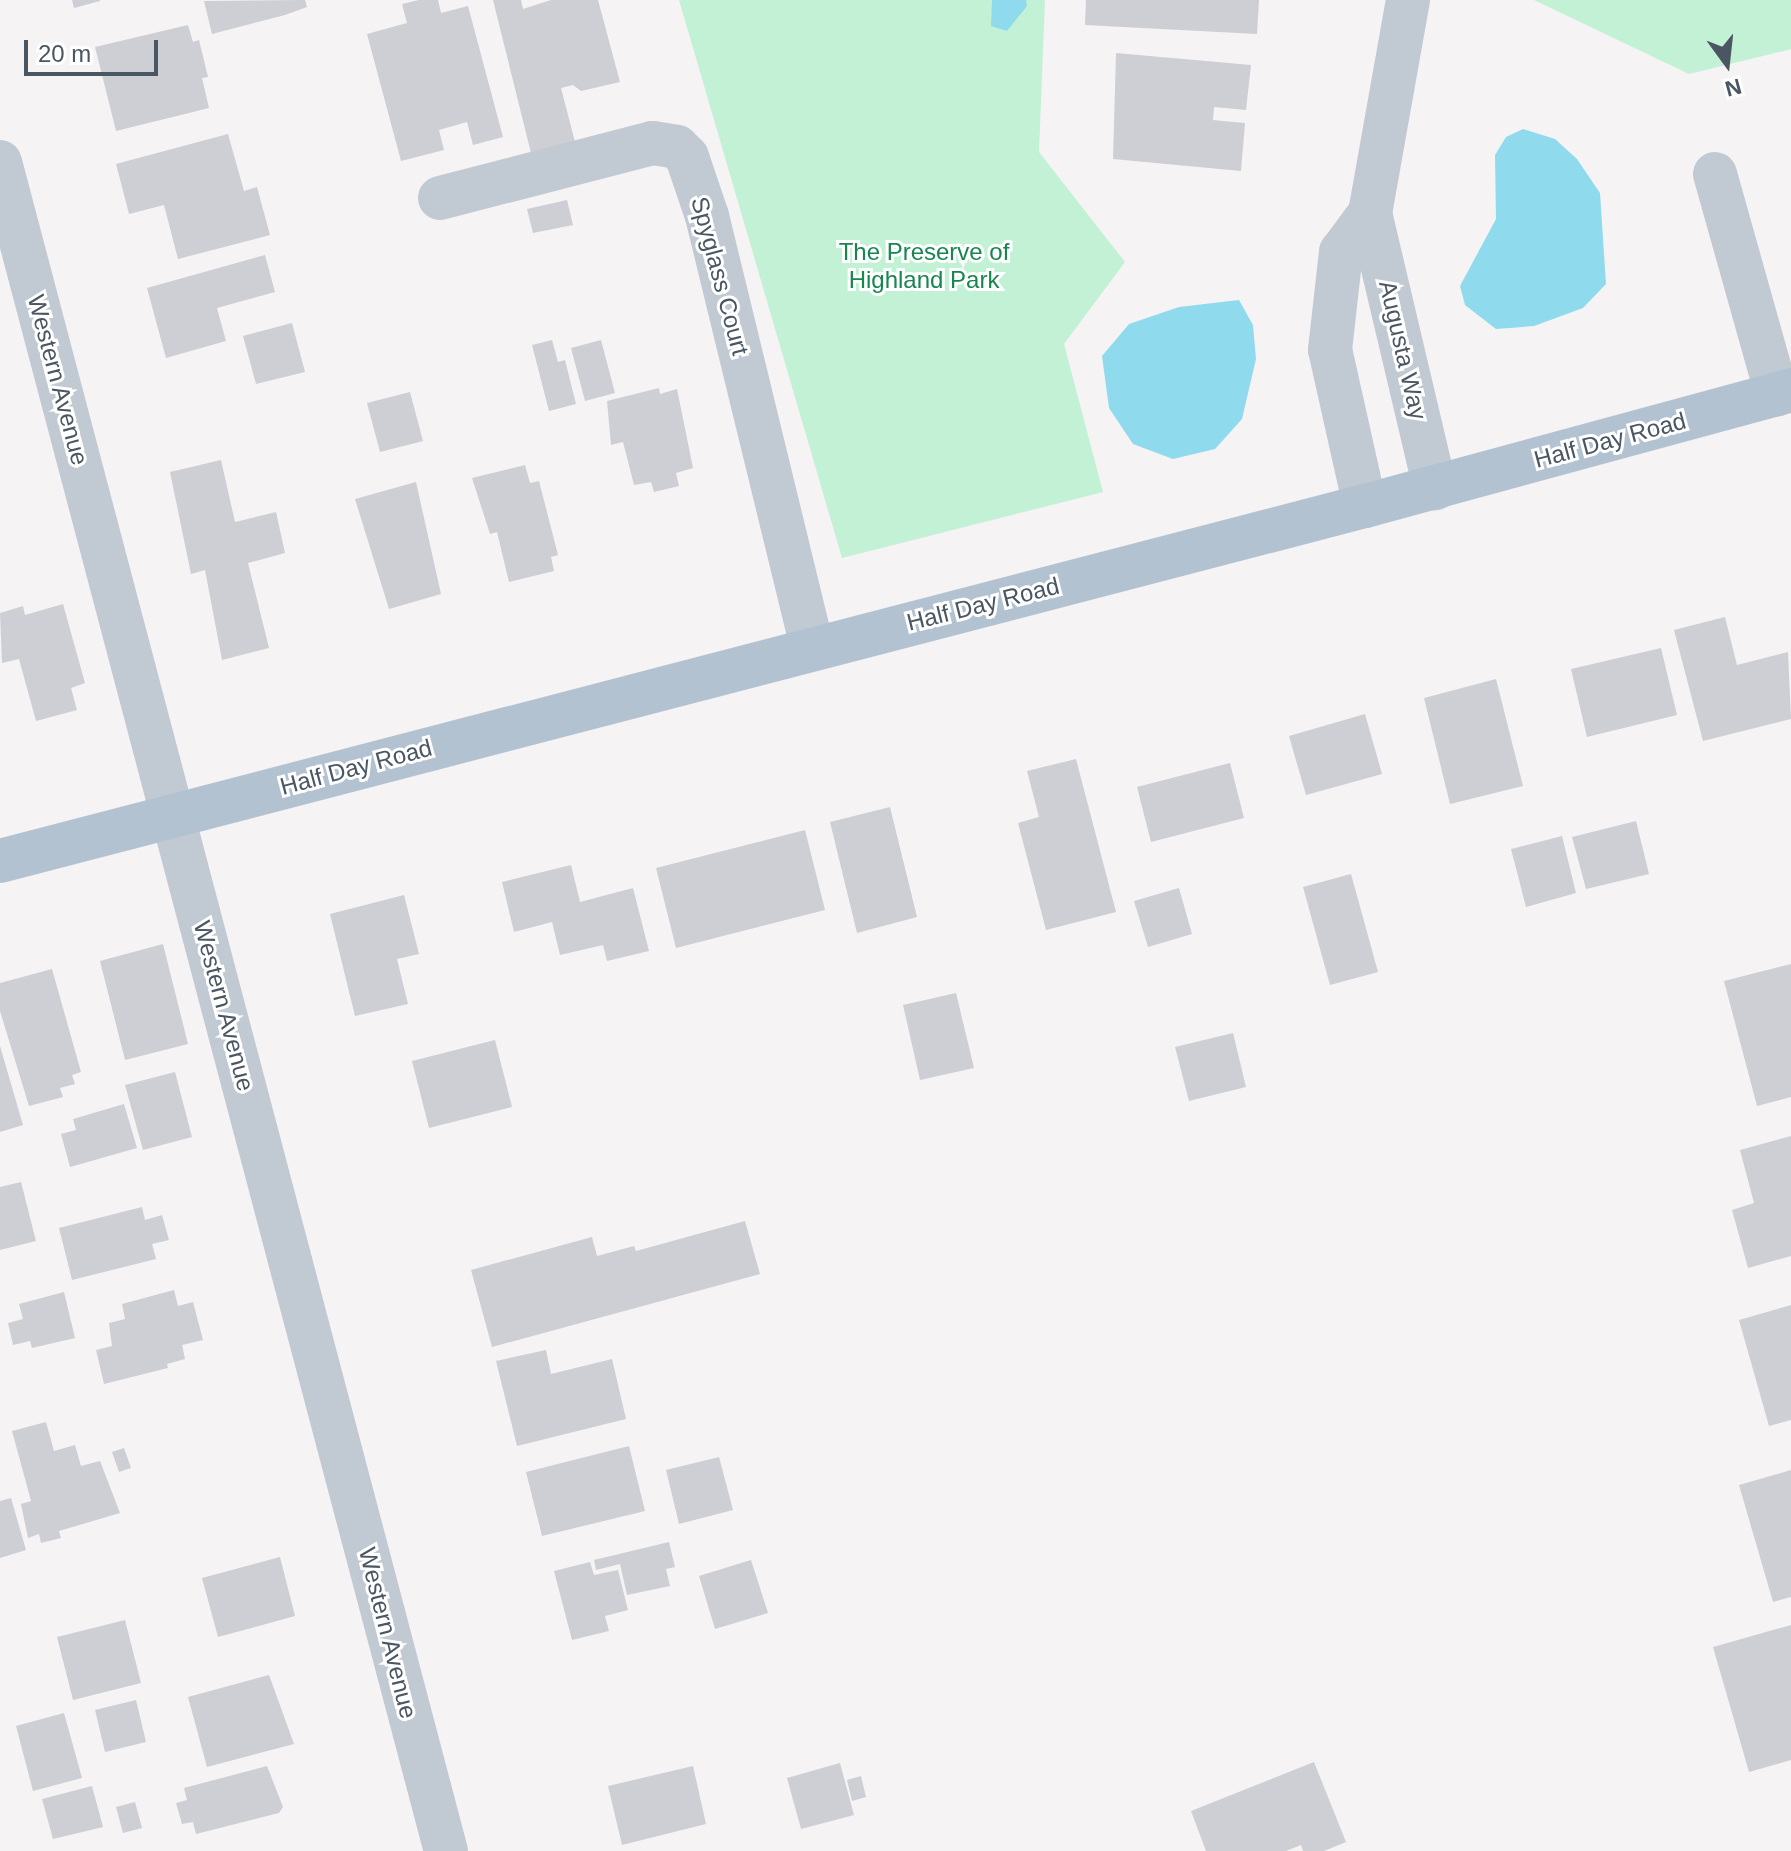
<!DOCTYPE html>
<style>
body{margin:0}
#map{position:relative;width:1791px;height:1851px;overflow:hidden;background:#f5f3f3;font-family:Helvetica,sans-serif}
div>[style]{position:absolute}
.green>*{inset:0;background:#c3f1d5}
.water>*{inset:0;background:#90daee}
.building>*{inset:0;background:#cdcfd5}
.minor>*{height:44px;margin:-22px;padding:0 22px;transform-origin:22px;border-radius:22px;background:#c1cad2}
.major>*{height:44px;margin:-22px;padding:0 22px;transform-origin:22px;border-radius:22px;background:#b3c2d1}
span{translate:-50% -50%;white-space:nowrap;text-align:center;line-height:1.15;-webkit-text-stroke:6px #fff;paint-order:stroke}
.park-label{font-size:24px;color:#17864f}
.street-label{font-size:24px;color:#4a5661}
.north{position:absolute;left:1687px;top:24px;width:80px;height:80px;-webkit-text-stroke:6px #fff;paint-order:stroke;rotate:165deg;font-size:22px;font-weight:700;line-height:32px;text-align:center;color:#4a5661}
.north::after{content:'';display:block;margin:auto;width:28px;height:36px;background:#4a5661;clip-path:polygon(50% 0,100% 100%,50% 72%,0 100%)}
.scale{position:absolute;left:24px;top:40px;width:134px;height:36px;box-sizing:border-box;border:4px solid #4a5661;border-top:0;padding-left:10px;font-size:24px;line-height:28px;white-space:nowrap;color:#4a5661;-webkit-text-stroke:6px #fff;paint-order:stroke}
</style>
<div id="map">
<div class="green">
<i style="clip-path:polygon(679px 0,1045px 0,1039px 152px,1125px 262px,1064px 344px,1103px 492px,842px 558px)"></i>
<i style="clip-path:polygon(1534px 0,1791px 0,1791px 49px,1689px 74px)"></i>
</div>
<div class="water">
<i style="clip-path:polygon(992px 0,1026px 0,1027px 6px,1007px 31px,991px 26px)"></i>
<i style="clip-path:polygon(1523px 129px,1555px 139px,1577px 159px,1600px 193px,1606px 284px,1583px 308px,1534px 326px,1496px 329px,1465px 305px,1460px 286px,1496px 219px,1495px 155px,1506px 137px)"></i>
<i style="clip-path:polygon(1239px 300px,1253px 325px,1256px 359px,1242px 419px,1215px 449px,1173px 459px,1133px 444px,1109px 408px,1102px 356px,1129px 324px,1179px 307px)"></i>
</div>
<div class="building">
<i style="clip-path:polygon(72px 0,100px 0,100px 1px,74px 8px)"></i>
<i style="clip-path:polygon(305px 0,307px 7px,285px 15px,212px 34px,204px 1px)"></i>
<i style="clip-path:polygon(419px 0,438px 0,441px 13px,468px 6px,503px 137px,473px 145px,467px 122px,439px 130px,444px 150px,401px 161px,367px 34px,407px 23px,402px 4px)"></i>
<i style="clip-path:polygon(493px 0,521px 0,523px 9px,551px 0,598px 0,620px 82px,581px 91px,573px 85px,561px 88px,575px 142px,531px 153px)"></i>
<i style="clip-path:polygon(1086px 0,1259px 0,1257px 34px,1085px 25px)"></i>
<i style="clip-path:polygon(188px 25px,193px 42px,199px 40px,208px 77px,202px 78px,209px 108px,116px 131px,95px 47px)"></i>
<i style="clip-path:polygon(1116px 53px,1251px 65px,1246px 110px,1214px 107px,1213px 120px,1245px 123px,1241px 171px,1113px 159px)"></i>
<i style="clip-path:polygon(228px 134px,244px 191px,257px 187px,270px 235px,178px 259px,164px 205px,129px 214px,116px 164px)"></i>
<i style="clip-path:polygon(567px 200px,573px 225px,533px 233px,527px 209px)"></i>
<i style="clip-path:polygon(265px 255px,275px 292px,217px 308px,226px 341px,166px 358px,147px 288px)"></i>
<i style="clip-path:polygon(292px 323px,305px 372px,256px 384px,243px 336px)"></i>
<i style="clip-path:polygon(552px 340px,558px 362px,565px 360px,576px 404px,549px 411px,532px 345px)"></i>
<i style="clip-path:polygon(601px 340px,615px 393px,585px 401px,571px 348px)"></i>
<i style="clip-path:polygon(659px 388px,660px 394px,677px 389px,693px 468px,676px 473px,679px 486px,654px 492px,651px 482px,634px 485px,623px 442px,611px 445px,607px 401px)"></i>
<i style="clip-path:polygon(410px 392px,423px 441px,380px 452px,367px 403px)"></i>
<i style="clip-path:polygon(221px 460px,235px 522px,276px 512px,285px 553px,248px 563px,269px 648px,222px 660px,205px 570px,191px 574px,170px 472px)"></i>
<i style="clip-path:polygon(525px 465px,530px 483px,539px 481px,558px 555px,551px 557px,554px 571px,509px 582px,497px 532px,490px 534px,472px 478px)"></i>
<i style="clip-path:polygon(416px 482px,441px 594px,389px 609px,355px 499px)"></i>
<i style="clip-path:polygon(63px 604px,85px 683px,71px 688px,77px 710px,36px 721px,19px 659px,2px 663px,0 613px,23px 606px,25px 615px)"></i>
<i style="clip-path:polygon(1725px 617px,1737px 665px,1788px 652px,1791px 719px,1703px 741px,1674px 630px)"></i>
<i style="clip-path:polygon(1661px 648px,1677px 715px,1587px 737px,1571px 669px)"></i>
<i style="clip-path:polygon(1496px 679px,1523px 786px,1450px 804px,1424px 698px)"></i>
<i style="clip-path:polygon(1365px 714px,1382px 774px,1306px 795px,1289px 736px)"></i>
<i style="clip-path:polygon(1076px 759px,1116px 912px,1046px 930px,1018px 823px,1039px 817px,1027px 771px)"></i>
<i style="clip-path:polygon(1230px 763px,1244px 818px,1151px 842px,1137px 787px)"></i>
<i style="clip-path:polygon(890px 807px,917px 917px,857px 933px,830px 822px)"></i>
<i style="clip-path:polygon(1636px 821px,1649px 874px,1586px 889px,1572px 837px)"></i>
<i style="clip-path:polygon(805px 830px,825px 910px,676px 948px,656px 868px)"></i>
<i style="clip-path:polygon(1562px 836px,1576px 893px,1526px 907px,1511px 849px)"></i>
<i style="clip-path:polygon(571px 865px,580px 902px,633px 888px,649px 951px,607px 961px,603px 945px,560px 955px,552px 922px,514px 932px,502px 882px)"></i>
<i style="clip-path:polygon(1351px 874px,1378px 972px,1330px 985px,1303px 887px)"></i>
<i style="clip-path:polygon(1179px 888px,1192px 934px,1148px 947px,1134px 901px)"></i>
<i style="clip-path:polygon(404px 895px,419px 954px,397px 959px,408px 1004px,355px 1016px,330px 914px)"></i>
<i style="clip-path:polygon(163px 944px,188px 1044px,125px 1060px,100px 961px)"></i>
<i style="clip-path:polygon(1791px 964px,1791px 1097px,1757px 1106px,1724px 981px)"></i>
<i style="clip-path:polygon(52px 969px,81px 1072px,72px 1075px,75px 1084px,60px 1088px,63px 1097px,29px 1106px,0 1011px,0 983px)"></i>
<i style="clip-path:polygon(956px 993px,974px 1068px,920px 1080px,903px 1005px)"></i>
<i style="clip-path:polygon(1233px 1033px,1246px 1087px,1189px 1101px,1175px 1047px)"></i>
<i style="clip-path:polygon(495px 1040px,512px 1107px,429px 1128px,412px 1061px)"></i>
<i style="clip-path:polygon(0 1046px,23px 1125px,0 1132px)"></i>
<i style="clip-path:polygon(175px 1072px,192px 1137px,143px 1150px,125px 1085px)"></i>
<i style="clip-path:polygon(124px 1104px,137px 1148px,70px 1167px,61px 1134px,76px 1130px,73px 1119px)"></i>
<i style="clip-path:polygon(1791px 1136px,1791px 1256px,1748px 1268px,1732px 1210px,1754px 1203px,1740px 1150px)"></i>
<i style="clip-path:polygon(21px 1182px,36px 1241px,0 1250px,0 1187px)"></i>
<i style="clip-path:polygon(142px 1207px,145px 1220px,162px 1215px,169px 1240px,152px 1244px,156px 1259px,72px 1280px,59px 1228px)"></i>
<i style="clip-path:polygon(745px 1221px,760px 1274px,492px 1347px,471px 1270px,592px 1237px,597px 1256px,634px 1246px,636px 1251px)"></i>
<i style="clip-path:polygon(174px 1290px,178px 1306px,193px 1302px,203px 1340px,182px 1345px,185px 1359px,167px 1364px,168px 1368px,104px 1384px,96px 1350px,112px 1346px,109px 1323px,125px 1319px,122px 1304px)"></i>
<i style="clip-path:polygon(64px 1292px,75px 1338px,32px 1348px,30px 1341px,13px 1345px,8px 1323px,23px 1319px,19px 1304px)"></i>
<i style="clip-path:polygon(1791px 1305px,1791px 1420px,1769px 1426px,1739px 1320px)"></i>
<i style="clip-path:polygon(546px 1350px,551px 1374px,612px 1359px,626px 1419px,517px 1446px,496px 1361px)"></i>
<i style="clip-path:polygon(46px 1422px,54px 1451px,75px 1445px,81px 1466px,100px 1461px,120px 1513px,59px 1531px,61px 1538px,41px 1543px,39px 1534px,28px 1538px,21px 1504px,31px 1501px,12px 1431px)"></i>
<i style="clip-path:polygon(629px 1446px,645px 1511px,542px 1536px,526px 1472px)"></i>
<i style="clip-path:polygon(124px 1448px,131px 1468px,119px 1472px,112px 1452px)"></i>
<i style="clip-path:polygon(719px 1457px,733px 1510px,679px 1524px,666px 1470px)"></i>
<i style="clip-path:polygon(1791px 1470px,1791px 1597px,1773px 1602px,1739px 1485px)"></i>
<i style="clip-path:polygon(11px 1498px,26px 1550px,0 1558px,0 1501px)"></i>
<i style="clip-path:polygon(669px 1542px,675px 1567px,666px 1569px,670px 1586px,627px 1595px,620px 1564px,596px 1570px,594px 1560px)"></i>
<i style="clip-path:polygon(280px 1557px,295px 1616px,218px 1637px,202px 1578px)"></i>
<i style="clip-path:polygon(751px 1560px,768px 1613px,715px 1629px,699px 1576px)"></i>
<i style="clip-path:polygon(590px 1562px,594px 1575px,618px 1570px,628px 1610px,605px 1616px,609px 1631px,572px 1640px,554px 1571px)"></i>
<i style="clip-path:polygon(125px 1620px,141px 1683px,73px 1700px,57px 1637px)"></i>
<i style="clip-path:polygon(1791px 1625px,1791px 1760px,1749px 1772px,1713px 1647px)"></i>
<i style="clip-path:polygon(269px 1675px,294px 1744px,207px 1767px,188px 1697px)"></i>
<i style="clip-path:polygon(136px 1700px,146px 1742px,105px 1752px,95px 1710px)"></i>
<i style="clip-path:polygon(64px 1713px,82px 1778px,33px 1791px,16px 1726px)"></i>
<i style="clip-path:polygon(1314px 1762px,1346px 1842px,1324px 1851px,1303px 1851px,1301px 1845px,1286px 1851px,1206px 1851px,1191px 1811px)"></i>
<i style="clip-path:polygon(840px 1763px,854px 1815px,801px 1829px,787px 1778px)"></i>
<i style="clip-path:polygon(267px 1766px,283px 1807px,279px 1813px,196px 1834px,193px 1822px,182px 1824px,176px 1803px,187px 1800px,184px 1788px)"></i>
<i style="clip-path:polygon(693px 1766px,706px 1824px,622px 1845px,608px 1786px)"></i>
<i style="clip-path:polygon(861px 1776px,866px 1797px,852px 1801px,847px 1780px)"></i>
<i style="clip-path:polygon(92px 1786px,103px 1827px,53px 1839px,42px 1799px)"></i>
<i style="clip-path:polygon(135px 1802px,142px 1828px,123px 1833px,116px 1807px)"></i>
</div>
<div class="minor">
<i style="left:1408px;top:0;width:216px;rotate:100.1deg"></i>
<i style="left:1370px;top:213px;width:283px;rotate:76.7deg"></i>
<i style="left:0;top:162px;width:1747px;rotate:75.21deg"></i>
<i style="left:1715px;top:174px;width:229px;rotate:74.3deg"></i>
<i style="left:440px;top:198px;width:220px;rotate:-14.5deg"></i>
<i style="left:653px;top:143px;width:24px;rotate:9deg"></i>
<i style="left:677px;top:147px;width:14px;rotate:45deg"></i>
<i style="left:687px;top:157px;width:62px;rotate:71.3deg"></i>
<i style="left:707px;top:216px;width:444px;rotate:76.3deg"></i>
<i style="left:1365px;top:506px;width:160px;rotate:-102.6deg"></i>
<i style="left:1330px;top:350px;width:99px;rotate:-83.6deg"></i>
<i style="left:1341px;top:252px;width:49px;rotate:-53.4deg"></i>
</div>
<div class="major">
<i style="left:0;top:861px;width:1410px;rotate:-14.58deg"></i>
<i style="left:1365px;top:506px;width:442px;rotate:-15.2deg"></i>
</div>
<div class="park-label">
<span style="left:924px;top:266px">The Preserve of<br>Highland Park</span>
</div>
<div class="street-label">
<span style="left:720px;top:276px;rotate:75deg">Spyglass Court</span>
<span style="left:1403px;top:350px;rotate:77deg">Augusta Way</span>
<span style="left:58px;top:380px;rotate:75deg">Western Avenue</span>
<span style="left:1610px;top:440px;rotate:-15deg">Half Day Road</span>
<span style="left:983px;top:604px;rotate:-14deg">Half Day Road</span>
<span style="left:356px;top:767px;rotate:-15deg">Half Day Road</span>
<span style="left:224px;top:1006px;rotate:75deg">Western Avenue</span>
<span style="left:388px;top:1633px;rotate:76deg">Western Avenue</span>
</div>
<div class="north">N</div>
<div class="scale">20 m</div>
</div>
